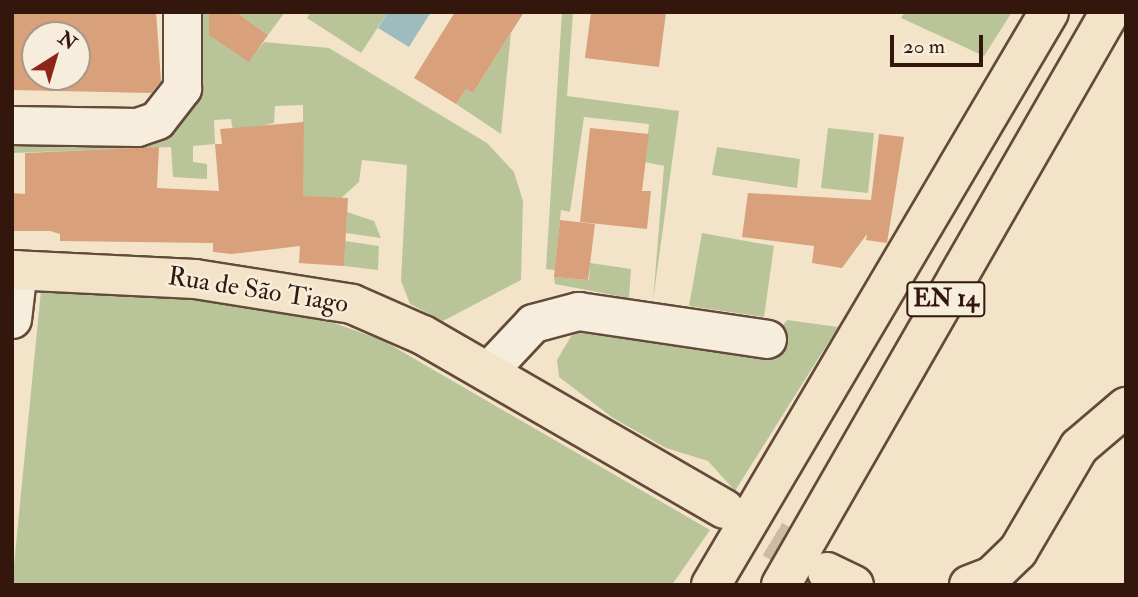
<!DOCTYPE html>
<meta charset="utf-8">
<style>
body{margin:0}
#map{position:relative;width:1138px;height:597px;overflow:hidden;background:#f3e4c9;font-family:"IM FELL Double Pica",serif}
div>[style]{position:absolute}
.green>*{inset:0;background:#b9c598}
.water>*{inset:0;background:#9ebcbe}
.building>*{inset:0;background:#d8a07b}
.major-tunnel>*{height:38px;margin-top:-19px;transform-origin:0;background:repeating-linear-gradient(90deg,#cdbba3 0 38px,transparent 0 57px)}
.roads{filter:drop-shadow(2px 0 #644a3b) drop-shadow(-2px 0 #644a3b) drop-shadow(0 2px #644a3b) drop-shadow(0 -2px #644a3b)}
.minor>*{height:37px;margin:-18.5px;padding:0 18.5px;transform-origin:18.5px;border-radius:18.5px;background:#f7eddc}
.major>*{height:38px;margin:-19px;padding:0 19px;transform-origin:19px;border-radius:19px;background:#f3e4c9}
.highway>*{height:38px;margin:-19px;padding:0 19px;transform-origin:19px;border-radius:19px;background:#f3e4c9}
span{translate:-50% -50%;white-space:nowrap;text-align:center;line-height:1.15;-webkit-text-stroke:5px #f7eddc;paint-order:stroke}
.shield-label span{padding:2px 5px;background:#f7eddc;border:2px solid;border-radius:5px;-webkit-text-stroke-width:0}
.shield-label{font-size:24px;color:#34170c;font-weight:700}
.street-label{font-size:26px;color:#34170c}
.frame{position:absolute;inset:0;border:14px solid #34170c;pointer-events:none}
.north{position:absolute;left:21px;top:21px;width:70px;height:70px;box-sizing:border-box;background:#f7eddc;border:2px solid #a99789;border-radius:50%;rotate:37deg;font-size:19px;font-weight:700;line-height:28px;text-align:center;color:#34170c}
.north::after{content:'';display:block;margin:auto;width:24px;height:32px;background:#8f2418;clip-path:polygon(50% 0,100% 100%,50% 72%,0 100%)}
.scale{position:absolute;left:890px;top:35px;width:93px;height:32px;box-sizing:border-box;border:4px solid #34170c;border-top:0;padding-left:9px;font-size:21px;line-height:24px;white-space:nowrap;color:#34170c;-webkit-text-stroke:5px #f7eddc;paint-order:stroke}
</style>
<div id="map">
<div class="green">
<i style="clip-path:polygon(195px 12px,209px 12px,210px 35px,249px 61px,264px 42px,329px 48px,487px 143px,514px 172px,523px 201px,521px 280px,443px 321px,410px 304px,401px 281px,407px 165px,362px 160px,359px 182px,339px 200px,303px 196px,303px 105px,275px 106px,274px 123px,265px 125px,270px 183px,234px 137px,231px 119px,214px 120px,215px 144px,193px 146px,193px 162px,207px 164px,207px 179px,173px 177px,171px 147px,12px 153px,12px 136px,143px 136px)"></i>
<i style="clip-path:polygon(236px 12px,285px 12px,268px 35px)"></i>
<i style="clip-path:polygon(311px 12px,388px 12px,361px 53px,307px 18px)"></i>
<i style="clip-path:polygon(562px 12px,573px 12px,567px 96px,679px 111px,653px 301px,664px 166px,645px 162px,649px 124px,584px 117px,570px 212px,561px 210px,555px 270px,546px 269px)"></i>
<i style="clip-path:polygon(905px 12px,1012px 12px,984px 56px,901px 18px)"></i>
<i style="clip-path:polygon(511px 33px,501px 134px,456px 104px,466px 89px,473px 93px)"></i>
<i style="clip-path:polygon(828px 128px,874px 133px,868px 193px,821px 188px)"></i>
<i style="clip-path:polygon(717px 147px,800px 159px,797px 188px,712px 175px)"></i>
<i style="clip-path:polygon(347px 212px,374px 221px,381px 238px,346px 233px)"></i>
<i style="clip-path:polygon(702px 233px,774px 246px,764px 317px,689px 306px)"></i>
<i style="clip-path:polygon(345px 241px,379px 246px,378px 270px,344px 266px)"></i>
<i style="clip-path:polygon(590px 263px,631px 269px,629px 298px,555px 284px,554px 277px,589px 280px)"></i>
<i style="clip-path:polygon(41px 290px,249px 304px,317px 317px,382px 340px,710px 530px,672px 585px,12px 585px)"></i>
<i style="clip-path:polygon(787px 320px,838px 327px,735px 491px,708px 461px,666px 448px,613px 418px,559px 377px,557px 360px,576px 328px,762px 354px)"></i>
</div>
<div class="water">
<i style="clip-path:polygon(388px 12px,431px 12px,409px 47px,378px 28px)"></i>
</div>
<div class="building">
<i style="clip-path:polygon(evenodd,12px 12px,156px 12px,161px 81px,151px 93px,12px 90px,12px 12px,35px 35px,77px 35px,77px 77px,35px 77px,35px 35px)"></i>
<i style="clip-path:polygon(209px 12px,236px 12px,268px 35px,249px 62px,209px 35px)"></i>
<i style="clip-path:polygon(455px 12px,524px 12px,473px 93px,466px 89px,456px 104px,414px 78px)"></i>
<i style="clip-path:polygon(591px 12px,666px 12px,659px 67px,585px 58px)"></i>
<i style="clip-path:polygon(304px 122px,303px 196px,348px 198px,344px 266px,299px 263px,300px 246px,232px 254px,213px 252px,213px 243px,60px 241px,60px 234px,50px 231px,12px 231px,12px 193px,25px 194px,25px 153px,159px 147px,157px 188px,219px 191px,215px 144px,222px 144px,220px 129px)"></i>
<i style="clip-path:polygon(590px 128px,649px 134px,642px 191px,651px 191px,647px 229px,580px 222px)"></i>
<i style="clip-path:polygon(879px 134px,904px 137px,887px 243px,866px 240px,867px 234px,842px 268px,812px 263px,814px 246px,742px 237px,748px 193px,871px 200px)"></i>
<i style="clip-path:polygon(560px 220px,595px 224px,588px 280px,554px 277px)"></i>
</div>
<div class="major-tunnel">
<i style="left:724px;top:509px;width:120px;rotate:31.7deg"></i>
</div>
<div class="roads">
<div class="minor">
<i style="left:12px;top:125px;width:125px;rotate:0.9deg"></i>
<i style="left:137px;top:127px;width:21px;rotate:-19deg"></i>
<i style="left:157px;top:120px;width:41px;rotate:-52deg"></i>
<i style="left:182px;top:88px;width:76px;rotate:-90deg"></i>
<i style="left:12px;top:319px;width:50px;rotate:-83.2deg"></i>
<i style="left:487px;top:372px;width:67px;rotate:-46.8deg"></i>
<i style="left:533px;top:323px;width:47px;rotate:-14.9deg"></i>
<i style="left:578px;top:311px;width:191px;rotate:8.4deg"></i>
</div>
<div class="major">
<i style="left:12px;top:270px;width:183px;rotate:2.8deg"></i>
<i style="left:195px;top:279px;width:159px;rotate:9deg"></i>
<i style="left:352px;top:304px;width:77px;rotate:23.6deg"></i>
<i style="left:423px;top:335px;width:348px;rotate:30deg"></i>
<i style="left:827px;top:572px;width:30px;rotate:26deg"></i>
<i style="left:969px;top:585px;width:25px;rotate:-21deg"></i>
<i style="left:992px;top:576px;width:36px;rotate:-44deg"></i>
<i style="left:1018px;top:551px;width:121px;rotate:-59.6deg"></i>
<i style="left:1079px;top:447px;width:62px;rotate:-40.4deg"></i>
</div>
<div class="highway">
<i style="left:711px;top:585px;width:665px;rotate:-59.46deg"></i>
<i style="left:781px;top:585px;width:661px;rotate:-60.14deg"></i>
</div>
</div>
<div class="shield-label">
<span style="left:946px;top:299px">EN 14</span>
</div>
<div class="street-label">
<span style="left:258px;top:291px;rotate:9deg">Rua de São Tiago</span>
</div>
<div class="frame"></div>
<div class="north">N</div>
<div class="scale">20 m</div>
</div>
